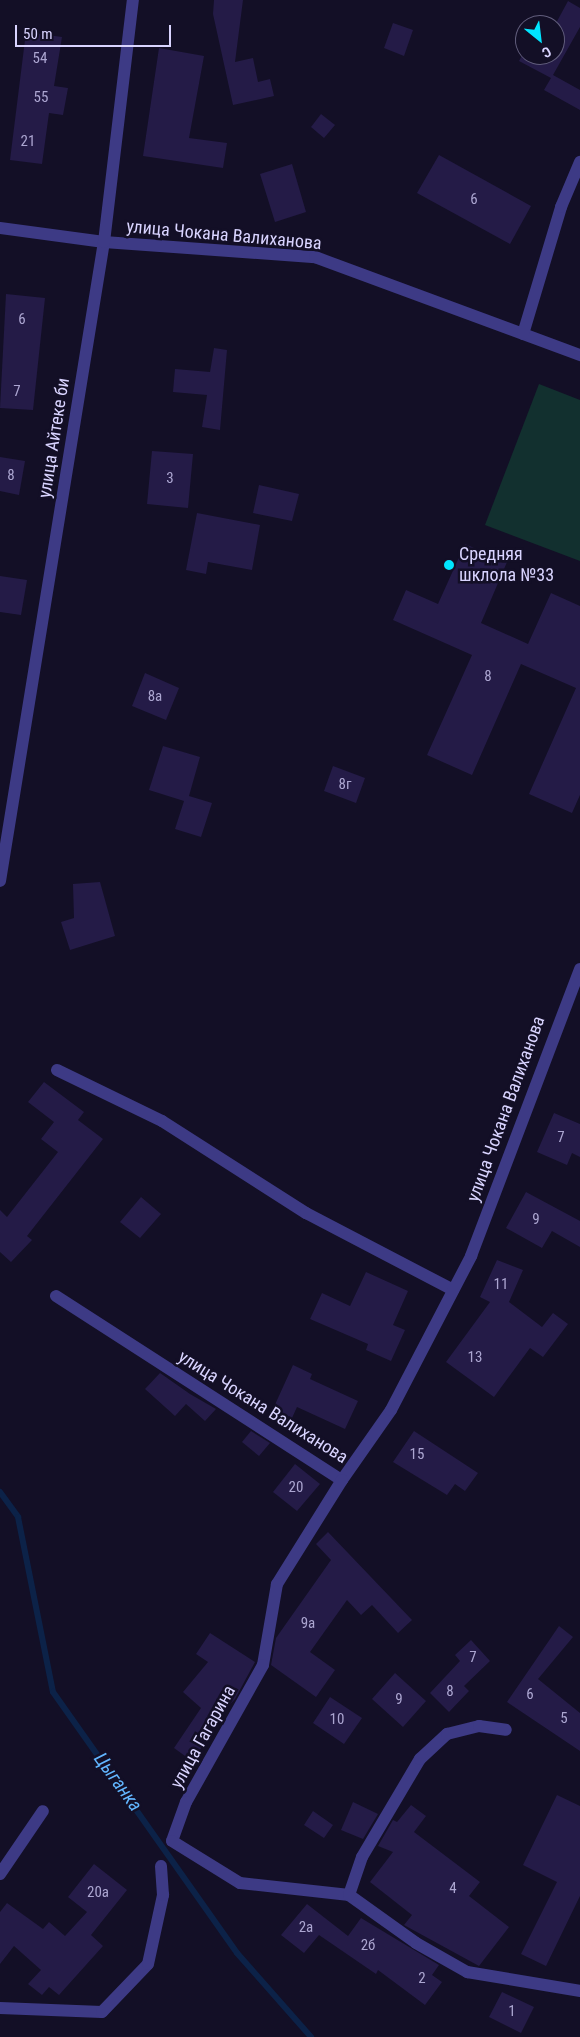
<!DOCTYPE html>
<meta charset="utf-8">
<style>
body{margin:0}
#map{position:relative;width:580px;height:2037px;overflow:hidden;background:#130f26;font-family:"Roboto Condensed",sans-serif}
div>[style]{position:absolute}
.green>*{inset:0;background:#12302f}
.stream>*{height:6px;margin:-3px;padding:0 3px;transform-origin:3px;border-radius:3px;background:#0c2248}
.building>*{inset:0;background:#241b47}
.street>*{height:12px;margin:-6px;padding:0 6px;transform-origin:6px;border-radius:6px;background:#3d3a85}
.dots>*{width:14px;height:14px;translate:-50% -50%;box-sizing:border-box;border:2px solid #130f26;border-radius:50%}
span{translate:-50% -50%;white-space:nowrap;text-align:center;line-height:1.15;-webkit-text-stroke:5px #130f26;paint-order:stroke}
.number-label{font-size:15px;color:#aca6d1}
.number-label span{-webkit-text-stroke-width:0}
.street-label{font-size:18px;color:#d9d4ff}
.poi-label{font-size:18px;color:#d9d4ff}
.left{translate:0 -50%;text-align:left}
.water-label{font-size:19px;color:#62b6ff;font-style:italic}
.north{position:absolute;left:515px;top:15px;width:50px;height:50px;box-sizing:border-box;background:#130f26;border:1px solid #625e7d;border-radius:50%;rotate:151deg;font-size:14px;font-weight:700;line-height:20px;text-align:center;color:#d9d4ff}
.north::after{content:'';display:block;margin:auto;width:18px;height:22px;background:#00e5ff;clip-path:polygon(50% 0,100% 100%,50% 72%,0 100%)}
.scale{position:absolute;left:15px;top:25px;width:156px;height:22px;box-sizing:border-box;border:2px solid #d9d4ff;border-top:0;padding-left:6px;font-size:15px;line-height:18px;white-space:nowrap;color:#d9d4ff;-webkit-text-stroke:4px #130f26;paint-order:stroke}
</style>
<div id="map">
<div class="green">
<i style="clip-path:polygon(539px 384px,580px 400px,580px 561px,485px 525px)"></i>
</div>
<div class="stream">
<i style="left:0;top:1492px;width:31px;rotate:54deg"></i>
<i style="left:18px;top:1517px;width:178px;rotate:78.7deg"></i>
<i style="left:53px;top:1692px;width:319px;rotate:54.8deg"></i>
<i style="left:237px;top:1953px;width:112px;rotate:48.6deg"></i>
</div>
<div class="building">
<i style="clip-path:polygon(214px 0,243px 0,235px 62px,253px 58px,258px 82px,270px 79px,274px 96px,233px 105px,213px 14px)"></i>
<i style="clip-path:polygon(568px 1px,580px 8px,580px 27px,553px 75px,580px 90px,580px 110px,544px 90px,551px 78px,519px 61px,525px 50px,525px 55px,555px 55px,555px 25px)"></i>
<i style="clip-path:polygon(393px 23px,413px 30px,404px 56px,384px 48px)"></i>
<i style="clip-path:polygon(26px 32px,62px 37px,54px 86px,68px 88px,63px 115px,49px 113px,42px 164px,10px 160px)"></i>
<i style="clip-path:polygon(159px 48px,204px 56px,189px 138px,227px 143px,223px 168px,143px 156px)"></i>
<i style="clip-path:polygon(321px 114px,335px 125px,324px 138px,311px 127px)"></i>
<i style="clip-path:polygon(439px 155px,531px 206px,510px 244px,417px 193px)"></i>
<i style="clip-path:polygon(292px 164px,306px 212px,275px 222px,260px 174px)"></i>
<i style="clip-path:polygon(6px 294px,45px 298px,33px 410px,0 408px)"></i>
<i style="clip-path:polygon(214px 348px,227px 350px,220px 430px,202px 427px,207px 395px,173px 392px,175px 369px,210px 372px)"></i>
<i style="clip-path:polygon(152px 451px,193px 454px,188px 508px,147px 504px)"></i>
<i style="clip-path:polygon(0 457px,25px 461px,19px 495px,0 491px)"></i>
<i style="clip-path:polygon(259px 485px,299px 494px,292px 521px,253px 513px)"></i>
<i style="clip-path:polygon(197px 513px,260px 525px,252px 570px,208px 562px,206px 574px,186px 570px)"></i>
<i style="clip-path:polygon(465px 544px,507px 562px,481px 623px,528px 644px,551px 593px,580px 606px,580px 795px,572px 813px,529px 794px,576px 688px,521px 664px,472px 775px,427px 755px,472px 655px,393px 620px,406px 590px,438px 604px)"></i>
<i style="clip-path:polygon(0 576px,27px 580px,21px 615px,0 612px)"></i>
<i style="clip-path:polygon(145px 673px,179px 688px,166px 720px,132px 706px)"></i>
<i style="clip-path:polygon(163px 746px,200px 757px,189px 796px,212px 803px,201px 837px,175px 829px,184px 801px,149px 790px)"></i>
<i style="clip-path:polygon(333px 766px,365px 778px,356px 803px,324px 791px)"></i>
<i style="clip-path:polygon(100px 882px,115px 936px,70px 950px,61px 922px,74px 918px,73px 884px)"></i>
<i style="clip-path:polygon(44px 1082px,84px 1112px,78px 1120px,103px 1139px,27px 1236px,32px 1240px,11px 1262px,0 1252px,0 1210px,7px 1217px,58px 1152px,41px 1139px,54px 1122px,28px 1102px)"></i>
<i style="clip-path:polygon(554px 1113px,580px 1124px,580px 1157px,572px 1153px,567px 1165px,537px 1152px)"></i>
<i style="clip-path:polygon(526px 1192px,580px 1221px,580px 1247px,552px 1231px,542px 1248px,506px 1228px)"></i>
<i style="clip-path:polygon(141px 1197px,161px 1214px,140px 1238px,120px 1222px)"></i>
<i style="clip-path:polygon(497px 1260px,523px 1270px,509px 1302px,542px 1327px,553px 1313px,568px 1324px,543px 1357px,530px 1348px,494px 1397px,446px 1362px,490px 1302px,480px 1297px)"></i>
<i style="clip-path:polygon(366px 1272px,408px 1291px,393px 1325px,405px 1330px,391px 1361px,366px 1350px,368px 1344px,310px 1319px,322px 1293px,350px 1306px)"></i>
<i style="clip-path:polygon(293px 1365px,312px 1374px,310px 1379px,358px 1401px,345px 1429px,297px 1407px,292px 1418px,273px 1409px)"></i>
<i style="clip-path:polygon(160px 1373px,190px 1394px,216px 1409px,205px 1421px,186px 1404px,175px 1416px,145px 1389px)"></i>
<i style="clip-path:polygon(251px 1431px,270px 1443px,259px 1456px,242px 1442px)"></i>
<i style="clip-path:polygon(414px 1431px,478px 1473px,465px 1491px,455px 1484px,447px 1495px,393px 1462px)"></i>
<i style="clip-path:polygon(295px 1464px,320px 1484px,297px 1511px,273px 1492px)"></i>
<i style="clip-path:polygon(328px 1532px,412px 1620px,398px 1633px,372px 1605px,361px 1615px,347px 1600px,310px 1652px,335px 1670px,316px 1697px,271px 1665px,276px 1638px,331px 1560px,316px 1544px)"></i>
<i style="clip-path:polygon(559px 1626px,573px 1637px,538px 1679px,580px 1713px,580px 1751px,507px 1702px)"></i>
<i style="clip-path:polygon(210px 1633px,255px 1662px,235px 1699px,204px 1734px,209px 1737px,192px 1761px,174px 1748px,201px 1708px,183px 1692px,208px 1662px,196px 1654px)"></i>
<i style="clip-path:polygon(471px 1640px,490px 1661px,464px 1686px,469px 1691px,449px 1712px,430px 1693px,460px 1661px,455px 1655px)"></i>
<i style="clip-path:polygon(395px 1673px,426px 1701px,403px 1727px,372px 1699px)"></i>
<i style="clip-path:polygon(330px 1697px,362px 1718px,344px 1744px,313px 1723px)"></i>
<i style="clip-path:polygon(557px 1795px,580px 1806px,580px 1896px,546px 1966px,521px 1954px,557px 1882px,523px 1865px)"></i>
<i style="clip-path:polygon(353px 1802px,378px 1814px,363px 1839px,341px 1830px)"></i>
<i style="clip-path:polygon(411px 1805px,426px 1816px,414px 1832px,480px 1882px,469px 1896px,509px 1927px,479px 1966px,404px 1925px,412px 1915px,370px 1882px,393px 1852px,378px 1846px,393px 1820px,397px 1822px)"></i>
<i style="clip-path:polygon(313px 1811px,333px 1825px,324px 1838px,304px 1825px)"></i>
<i style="clip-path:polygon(94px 1864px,127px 1890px,91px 1935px,103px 1946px,59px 1995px,49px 1987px,42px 1995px,28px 1984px,41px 1970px,14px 1946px,0 1964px,0 1912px,7px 1903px,43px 1929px,49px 1922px,65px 1936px,87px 1912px,68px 1897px)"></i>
<i style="clip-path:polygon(307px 1904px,348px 1936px,361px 1918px,439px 1965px,432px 1975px,442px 1982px,425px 2005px,378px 1970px,376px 1974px,319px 1935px,304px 1953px,281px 1935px)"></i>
<i style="clip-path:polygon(502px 1992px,534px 2007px,521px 2033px,489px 2017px)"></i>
</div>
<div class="street">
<i style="left:0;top:228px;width:105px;rotate:7.7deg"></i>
<i style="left:104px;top:242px;width:212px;rotate:4.1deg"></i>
<i style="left:315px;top:257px;width:283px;rotate:20.3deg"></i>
<i style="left:523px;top:334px;width:133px;rotate:-73.3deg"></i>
<i style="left:561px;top:207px;width:49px;rotate:-67.1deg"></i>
<i style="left:0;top:881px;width:647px;rotate:-80.76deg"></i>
<i style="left:104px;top:242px;width:244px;rotate:-83.2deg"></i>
<i style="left:57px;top:1070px;width:117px;rotate:25.9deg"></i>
<i style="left:162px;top:1121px;width:171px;rotate:32.6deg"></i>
<i style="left:306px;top:1213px;width:166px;rotate:27.6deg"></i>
<i style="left:56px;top:1296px;width:340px;rotate:32.8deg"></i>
<i style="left:342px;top:1480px;width:85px;rotate:-55deg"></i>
<i style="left:391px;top:1410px;width:174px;rotate:-62.5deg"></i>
<i style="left:471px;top:1256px;width:307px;rotate:-69.2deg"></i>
<i style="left:342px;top:1480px;width:123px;rotate:122deg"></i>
<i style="left:277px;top:1584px;width:82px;rotate:99.8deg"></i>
<i style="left:263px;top:1665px;width:157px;rotate:119.3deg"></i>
<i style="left:186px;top:1802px;width:41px;rotate:109.7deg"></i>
<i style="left:172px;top:1841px;width:80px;rotate:31.7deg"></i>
<i style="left:240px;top:1883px;width:110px;rotate:6.3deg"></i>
<i style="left:349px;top:1895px;width:82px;rotate:35.6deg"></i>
<i style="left:416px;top:1943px;width:59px;rotate:29.6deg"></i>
<i style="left:467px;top:1972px;width:115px;rotate:9.5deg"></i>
<i style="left:0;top:1874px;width:76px;rotate:-55.7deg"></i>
<i style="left:349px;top:1895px;width:40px;rotate:-71.1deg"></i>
<i style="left:362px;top:1857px;width:114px;rotate:-59.4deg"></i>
<i style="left:420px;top:1759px;width:37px;rotate:-43deg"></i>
<i style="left:447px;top:1734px;width:33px;rotate:-14deg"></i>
<i style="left:479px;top:1726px;width:27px;rotate:8deg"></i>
<i style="left:0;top:2008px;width:102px;rotate:2.2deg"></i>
<i style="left:102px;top:2012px;width:66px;rotate:-46.2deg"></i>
<i style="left:148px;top:1964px;width:71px;rotate:-77.7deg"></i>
<i style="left:163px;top:1895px;width:29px;rotate:-94deg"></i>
</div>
<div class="dots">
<i style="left:449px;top:565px;background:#00e5ff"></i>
</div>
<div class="number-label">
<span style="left:40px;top:59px">54</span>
<span style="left:41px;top:98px">55</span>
<span style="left:28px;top:142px">21</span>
<span style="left:474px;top:200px">6</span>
<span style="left:22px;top:320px">6</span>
<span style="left:17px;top:392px">7</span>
<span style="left:11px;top:476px">8</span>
<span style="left:170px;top:479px">3</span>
<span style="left:488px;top:677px">8</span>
<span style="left:155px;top:697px">8а</span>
<span style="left:345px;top:785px">8г</span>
<span style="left:561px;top:1138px">7</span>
<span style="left:536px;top:1220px">9</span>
<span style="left:501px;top:1285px">11</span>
<span style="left:475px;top:1358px">13</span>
<span style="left:417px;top:1455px">15</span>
<span style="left:296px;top:1488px">20</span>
<span style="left:308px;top:1624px">9а</span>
<span style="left:473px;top:1658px">7</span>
<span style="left:450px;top:1692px">8</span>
<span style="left:530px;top:1695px">6</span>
<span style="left:399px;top:1700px">9</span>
<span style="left:564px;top:1719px">5</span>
<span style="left:337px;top:1720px">10</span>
<span style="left:453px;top:1889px">4</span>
<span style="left:98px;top:1893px">20а</span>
<span style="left:306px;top:1928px">2а</span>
<span style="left:368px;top:1946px">2б</span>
<span style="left:422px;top:1979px">2</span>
<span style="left:512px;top:2012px">1</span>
</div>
<div class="street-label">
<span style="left:224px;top:235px;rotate:5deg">улица Чокана Валиханова</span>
<span style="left:54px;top:438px;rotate:-81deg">улица Айтеке би</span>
<span style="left:506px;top:1109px;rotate:-70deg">улица Чокана Валиханова</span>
<span style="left:263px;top:1407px;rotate:32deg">улица Чокана Валиханова</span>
<span style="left:203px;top:1737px;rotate:-61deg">улица Гагарина</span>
</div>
<div class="poi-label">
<span class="left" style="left:459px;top:565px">Средняя<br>шклола №33</span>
</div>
<div class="water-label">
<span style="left:118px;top:1782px;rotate:54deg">Цыганка</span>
</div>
<div class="north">С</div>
<div class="scale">50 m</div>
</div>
